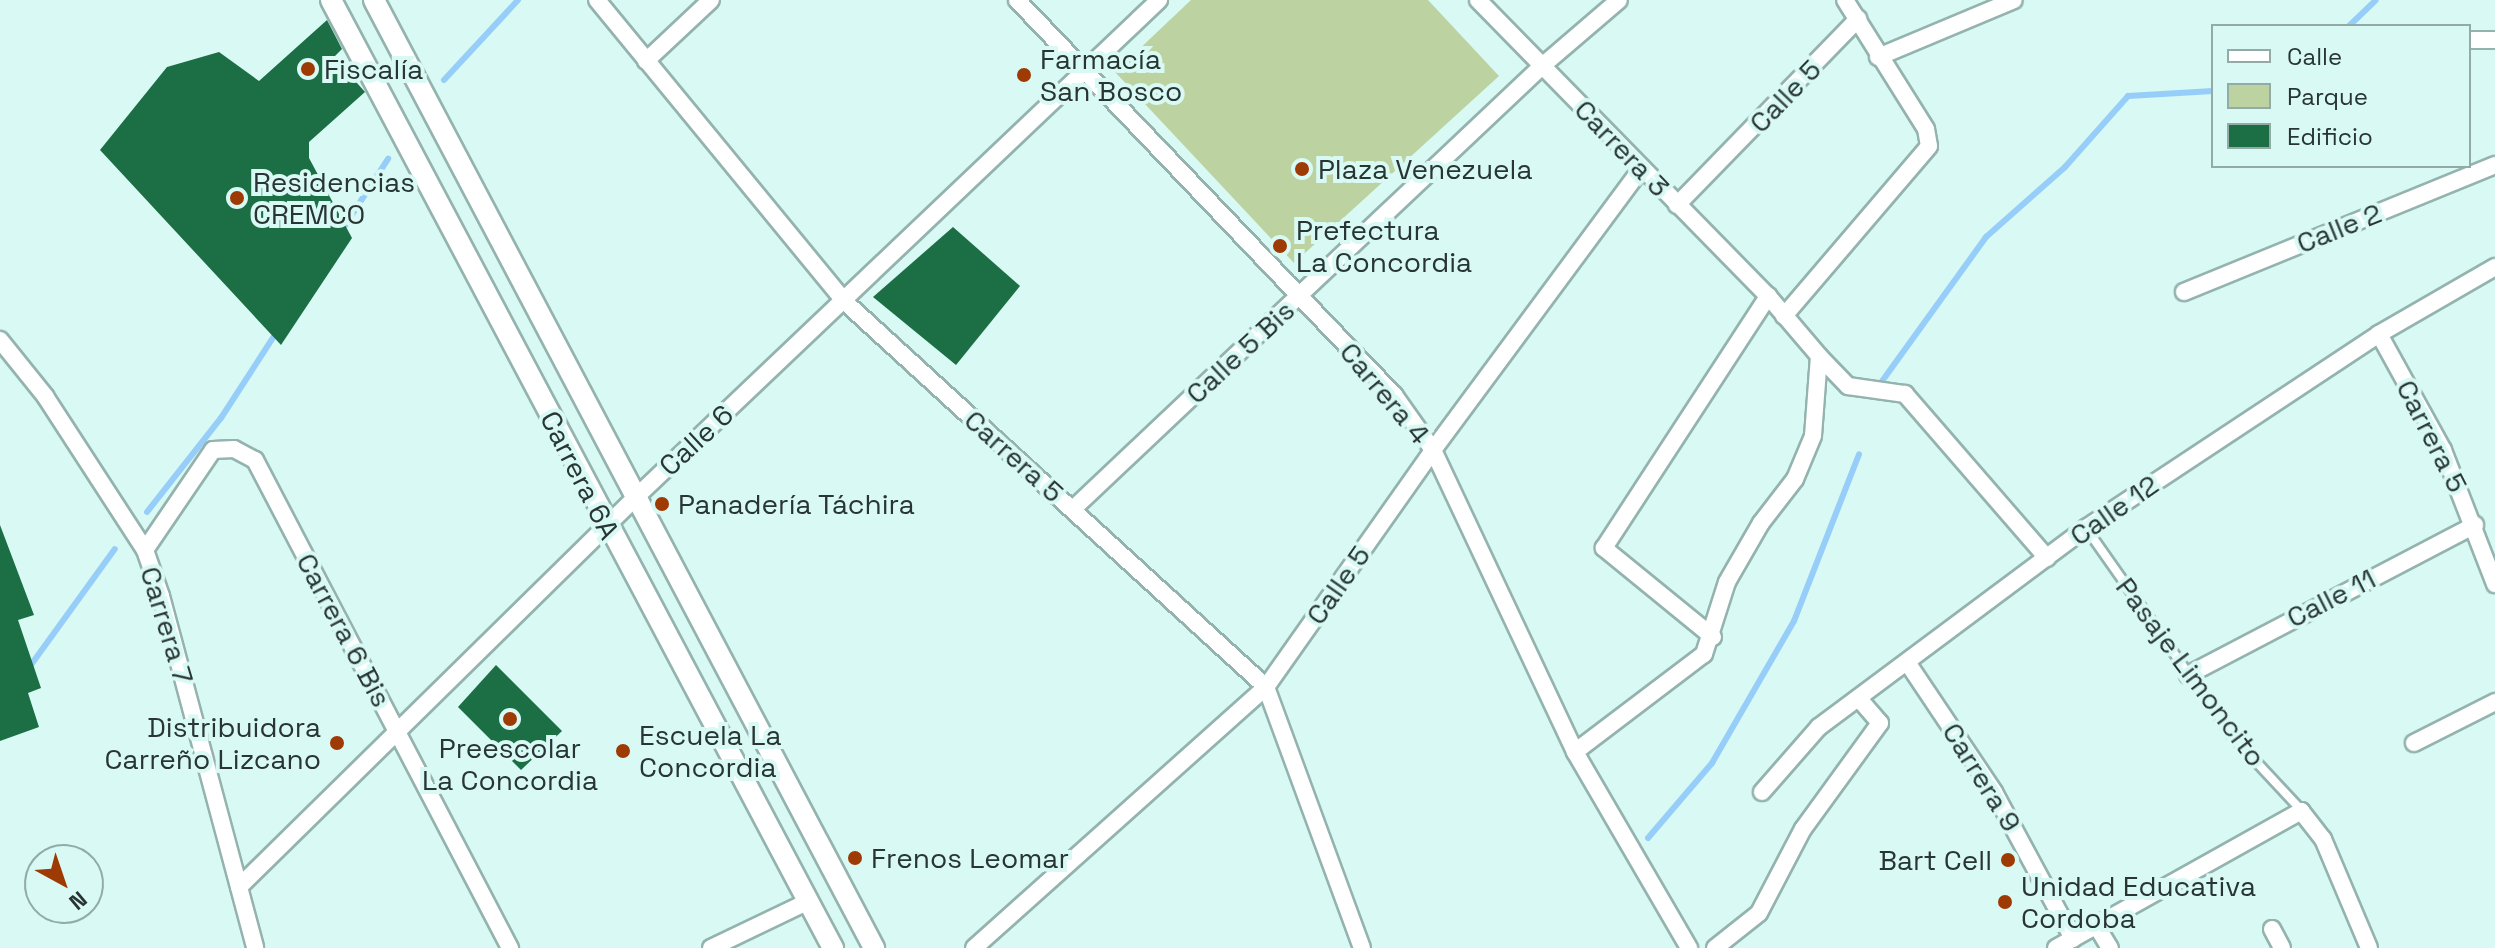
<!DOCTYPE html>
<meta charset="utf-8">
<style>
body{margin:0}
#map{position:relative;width:2495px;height:948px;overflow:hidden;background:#d8f9f4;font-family:"Space Grotesk",sans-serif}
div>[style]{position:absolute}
.green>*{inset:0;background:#bcd3a1}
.stream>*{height:6px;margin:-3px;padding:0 3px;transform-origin:3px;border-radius:3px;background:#97cef9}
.building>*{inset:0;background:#1c6f45}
.roads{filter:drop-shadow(2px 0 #94b3ae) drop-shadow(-2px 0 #94b3ae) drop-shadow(0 2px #94b3ae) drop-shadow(0 -2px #94b3ae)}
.service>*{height:8px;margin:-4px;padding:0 4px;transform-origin:4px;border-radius:4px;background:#fff}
.minor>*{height:16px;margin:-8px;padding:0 8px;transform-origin:8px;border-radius:8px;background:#fff}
.tertiary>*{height:20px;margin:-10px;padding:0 10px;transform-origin:10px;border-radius:10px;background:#fff}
.dots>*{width:22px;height:22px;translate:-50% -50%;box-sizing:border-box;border:4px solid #d8f9f4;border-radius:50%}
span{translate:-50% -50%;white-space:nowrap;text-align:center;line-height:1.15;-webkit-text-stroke:8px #d8f9f4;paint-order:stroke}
.poi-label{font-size:28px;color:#283533}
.left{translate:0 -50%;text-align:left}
.right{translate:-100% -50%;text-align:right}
.street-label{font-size:28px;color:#283533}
.legend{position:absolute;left:2211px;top:24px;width:260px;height:144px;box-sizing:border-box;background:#d8f9f4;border:2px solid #92aba7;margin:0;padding:10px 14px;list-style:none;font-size:24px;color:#283533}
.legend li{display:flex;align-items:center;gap:16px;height:40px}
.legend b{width:40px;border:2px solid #92aba7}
.north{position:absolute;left:24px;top:844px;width:80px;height:80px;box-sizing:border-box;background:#d8f9f4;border:2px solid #92aba7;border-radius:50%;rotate:140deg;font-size:22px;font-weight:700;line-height:32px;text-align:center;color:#283533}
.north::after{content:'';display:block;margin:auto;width:28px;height:36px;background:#9e3a03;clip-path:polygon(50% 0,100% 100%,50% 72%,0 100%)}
</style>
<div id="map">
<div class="green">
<i style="clip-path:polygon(1191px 0,1428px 0,1499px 76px,1294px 263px,1115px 72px)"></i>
</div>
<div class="stream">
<i style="left:2349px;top:26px;width:37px;rotate:-44deg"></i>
<i style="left:444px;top:80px;width:109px;rotate:-47.2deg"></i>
<i style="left:342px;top:230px;width:85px;rotate:-57.1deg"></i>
<i style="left:1880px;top:384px;width:181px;rotate:-54.2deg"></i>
<i style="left:1986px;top:237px;width:106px;rotate:-41.5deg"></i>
<i style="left:2065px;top:167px;width:95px;rotate:-48.4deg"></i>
<i style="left:2128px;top:96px;width:85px;rotate:-3.4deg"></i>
<i style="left:147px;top:512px;width:120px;rotate:-51.8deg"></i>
<i style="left:221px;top:418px;width:105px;rotate:-57.1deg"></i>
<i style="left:28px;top:669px;width:148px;rotate:-54.1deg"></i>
<i style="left:1648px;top:838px;width:99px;rotate:-49.5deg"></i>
<i style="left:1712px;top:763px;width:164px;rotate:-60deg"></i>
<i style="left:1794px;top:621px;width:179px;rotate:-68.7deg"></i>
</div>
<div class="building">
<i style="clip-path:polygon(327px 20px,342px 49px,334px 57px,365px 92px,309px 142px,309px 158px,352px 238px,281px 345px,100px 150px,167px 67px,219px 52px,259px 81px)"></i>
<i style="clip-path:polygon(953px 227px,1020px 286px,956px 365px,873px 297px)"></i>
<i style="clip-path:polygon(0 525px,34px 615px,18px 620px,41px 688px,28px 693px,39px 727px,0 741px)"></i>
<i style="clip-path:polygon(496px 665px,562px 731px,521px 770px,458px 707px)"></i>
</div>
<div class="roads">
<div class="service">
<i style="left:2086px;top:528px;width:256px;rotate:54.9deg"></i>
<i style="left:2233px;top:737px;width:100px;rotate:47deg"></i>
</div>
<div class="minor">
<i style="left:597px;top:0;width:389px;rotate:50.6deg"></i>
<i style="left:844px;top:301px;width:572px;rotate:42.45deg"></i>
<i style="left:1266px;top:687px;width:278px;rotate:69.8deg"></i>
<i style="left:1017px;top:0;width:546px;rotate:46.34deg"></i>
<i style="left:1394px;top:395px;width:67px;rotate:54.7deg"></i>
<i style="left:1433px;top:450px;width:334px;rotate:64.8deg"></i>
<i style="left:1575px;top:752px;width:227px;rotate:59.8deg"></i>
<i style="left:1478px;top:0;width:414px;rotate:45.6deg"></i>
<i style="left:1768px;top:296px;width:79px;rotate:49.6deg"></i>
<i style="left:1819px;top:356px;width:80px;rotate:94.3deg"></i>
<i style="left:1813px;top:436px;width:47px;rotate:112.7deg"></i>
<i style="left:1795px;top:479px;width:56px;rotate:127.7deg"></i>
<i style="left:1761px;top:523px;width:68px;rotate:120deg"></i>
<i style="left:1727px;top:582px;width:76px;rotate:107.7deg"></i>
<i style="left:1704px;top:654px;width:162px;rotate:142.8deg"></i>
<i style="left:2469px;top:40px;width:26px"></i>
<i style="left:1878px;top:57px;width:147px;rotate:-22.7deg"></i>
<i style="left:646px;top:61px;width:89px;rotate:-43.2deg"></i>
<i style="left:1677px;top:205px;width:260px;rotate:-45.8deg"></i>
<i style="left:2184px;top:292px;width:336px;rotate:-22.2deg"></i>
<i style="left:1784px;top:316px;width:223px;rotate:-49.5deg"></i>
<i style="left:1929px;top:146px;width:17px;rotate:-100deg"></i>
<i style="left:1926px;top:129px;width:152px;rotate:-122.1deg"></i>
<i style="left:2379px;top:334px;width:132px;rotate:61.1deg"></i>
<i style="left:2443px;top:450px;width:144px;rotate:68.8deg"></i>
<i style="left:0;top:340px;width:72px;rotate:51.2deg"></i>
<i style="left:45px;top:396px;width:184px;rotate:57deg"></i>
<i style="left:145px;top:550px;width:49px;rotate:70.8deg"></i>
<i style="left:161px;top:596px;width:364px;rotate:75deg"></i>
<i style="left:1819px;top:356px;width:42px;rotate:46deg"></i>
<i style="left:1848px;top:386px;width:58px;rotate:8deg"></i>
<i style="left:1905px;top:394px;width:217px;rotate:49.1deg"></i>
<i style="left:1073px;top:509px;width:645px;rotate:-43.37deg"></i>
<i style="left:1542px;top:66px;width:101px;rotate:-40.6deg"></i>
<i style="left:145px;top:550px;width:121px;rotate:-55.8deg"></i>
<i style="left:213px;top:450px;width:21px;rotate:-3deg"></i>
<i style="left:234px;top:449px;width:24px;rotate:28deg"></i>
<i style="left:255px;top:460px;width:551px;rotate:62.41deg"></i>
<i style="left:1713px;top:637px;width:141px;rotate:-140.8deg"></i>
<i style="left:1604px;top:548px;width:301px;rotate:-56.9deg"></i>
<i style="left:1907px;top:662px;width:156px;rotate:56.2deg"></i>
<i style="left:1994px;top:792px;width:167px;rotate:61.7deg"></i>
<i style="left:2188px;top:675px;width:324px;rotate:-27.6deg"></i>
<i style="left:2414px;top:743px;width:91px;rotate:-26.8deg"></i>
<i style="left:1762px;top:792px;width:86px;rotate:-48.8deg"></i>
<i style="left:1819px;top:727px;width:333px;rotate:-36.7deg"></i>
<i style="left:2086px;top:528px;width:351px;rotate:-33.5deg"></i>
<i style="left:2379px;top:334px;width:134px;rotate:-30deg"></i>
<i style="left:239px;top:887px;width:555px;rotate:-44.49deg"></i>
<i style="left:635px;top:498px;width:723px;rotate:-43.54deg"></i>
<i style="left:2096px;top:925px;width:27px;rotate:59deg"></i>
<i style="left:2272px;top:929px;width:21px;rotate:62deg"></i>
<i style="left:711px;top:948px;width:109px;rotate:-25.6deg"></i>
<i style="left:974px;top:948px;width:392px;rotate:-41.8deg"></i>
<i style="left:1266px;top:687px;width:290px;rotate:-54.8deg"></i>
<i style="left:1433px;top:450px;width:351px;rotate:-53.5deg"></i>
<i style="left:1715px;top:948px;width:56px;rotate:-38.5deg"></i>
<i style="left:1759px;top:913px;width:95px;rotate:-62.4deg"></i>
<i style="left:1803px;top:829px;width:131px;rotate:-54deg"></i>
<i style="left:1880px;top:723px;width:33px;rotate:-131deg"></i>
<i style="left:2056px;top:948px;width:281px;rotate:-29.2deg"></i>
<i style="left:2301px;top:811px;width:36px;rotate:52deg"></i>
<i style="left:2323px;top:839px;width:118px;rotate:67.1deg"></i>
</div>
<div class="tertiary">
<i style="left:331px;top:0;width:1073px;rotate:62.1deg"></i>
<i style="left:374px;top:0;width:1072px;rotate:62.19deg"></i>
</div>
</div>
<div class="dots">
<i style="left:308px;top:69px;background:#9e3a03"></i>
<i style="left:1024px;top:75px;background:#9e3a03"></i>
<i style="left:1302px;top:169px;background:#9e3a03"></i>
<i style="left:237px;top:198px;background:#9e3a03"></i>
<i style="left:1280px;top:246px;background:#9e3a03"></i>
<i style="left:662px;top:504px;background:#9e3a03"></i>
<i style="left:510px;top:719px;background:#9e3a03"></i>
<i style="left:337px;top:743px;background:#9e3a03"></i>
<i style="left:623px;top:751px;background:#9e3a03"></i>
<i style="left:855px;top:858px;background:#9e3a03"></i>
<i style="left:2008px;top:860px;background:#9e3a03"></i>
<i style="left:2005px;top:902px;background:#9e3a03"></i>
</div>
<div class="poi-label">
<span class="left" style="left:1040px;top:75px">Farmacía<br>San Bosco</span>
<span class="left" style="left:324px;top:69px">Fiscalía</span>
<span class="left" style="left:1318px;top:169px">Plaza Venezuela</span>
<span class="left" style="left:253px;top:198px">Residencias<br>CREMCO</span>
<span class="left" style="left:1296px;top:246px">Prefectura<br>La Concordia</span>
<span class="left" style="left:678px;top:504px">Panadería Táchira</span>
<span class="right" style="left:321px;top:743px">Distribuidora<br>Carreño Lizcano</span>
<span class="left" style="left:639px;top:751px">Escuela La<br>Concordia</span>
<span style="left:510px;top:764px">Preescolar<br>La Concordia</span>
<span class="left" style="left:871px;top:858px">Frenos Leomar</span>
<span class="right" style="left:1992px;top:860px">Bart Cell</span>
<span class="left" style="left:2021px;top:902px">Unidad Educativa<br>Cordoba</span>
</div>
<div class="street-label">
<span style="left:1785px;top:96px;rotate:-46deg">Calle 5</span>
<span style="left:1622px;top:148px;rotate:46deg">Carrera 3</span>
<span style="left:2339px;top:228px;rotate:-22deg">Calle 2</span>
<span style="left:1240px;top:352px;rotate:-43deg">Calle 5 Bis</span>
<span style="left:1385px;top:393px;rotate:50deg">Carrera 4</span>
<span style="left:2432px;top:436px;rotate:63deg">Carrera 5</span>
<span style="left:696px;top:440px;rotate:-43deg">Calle 6</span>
<span style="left:1014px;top:456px;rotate:42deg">Carrera 5</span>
<span style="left:580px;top:475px;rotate:63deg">Carrera 6A</span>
<span style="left:2114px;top:510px;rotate:-35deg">Calle 12</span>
<span style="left:1338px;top:585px;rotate:-55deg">Calle 5</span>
<span style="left:2331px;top:598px;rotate:-27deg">Calle 11</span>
<span style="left:167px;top:625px;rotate:73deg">Carrera 7</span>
<span style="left:344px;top:630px;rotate:62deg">Carrera 6 Bis</span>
<span style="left:2191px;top:672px;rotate:53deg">Pasaje Limoncito</span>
<span style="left:1982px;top:777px;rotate:58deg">Carrera 9</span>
</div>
<ul class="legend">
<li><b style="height:10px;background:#fff"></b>Calle</li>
<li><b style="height:22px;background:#bcd3a1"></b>Parque</li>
<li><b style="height:22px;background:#1c6f45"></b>Edificio</li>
</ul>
<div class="north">N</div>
</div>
